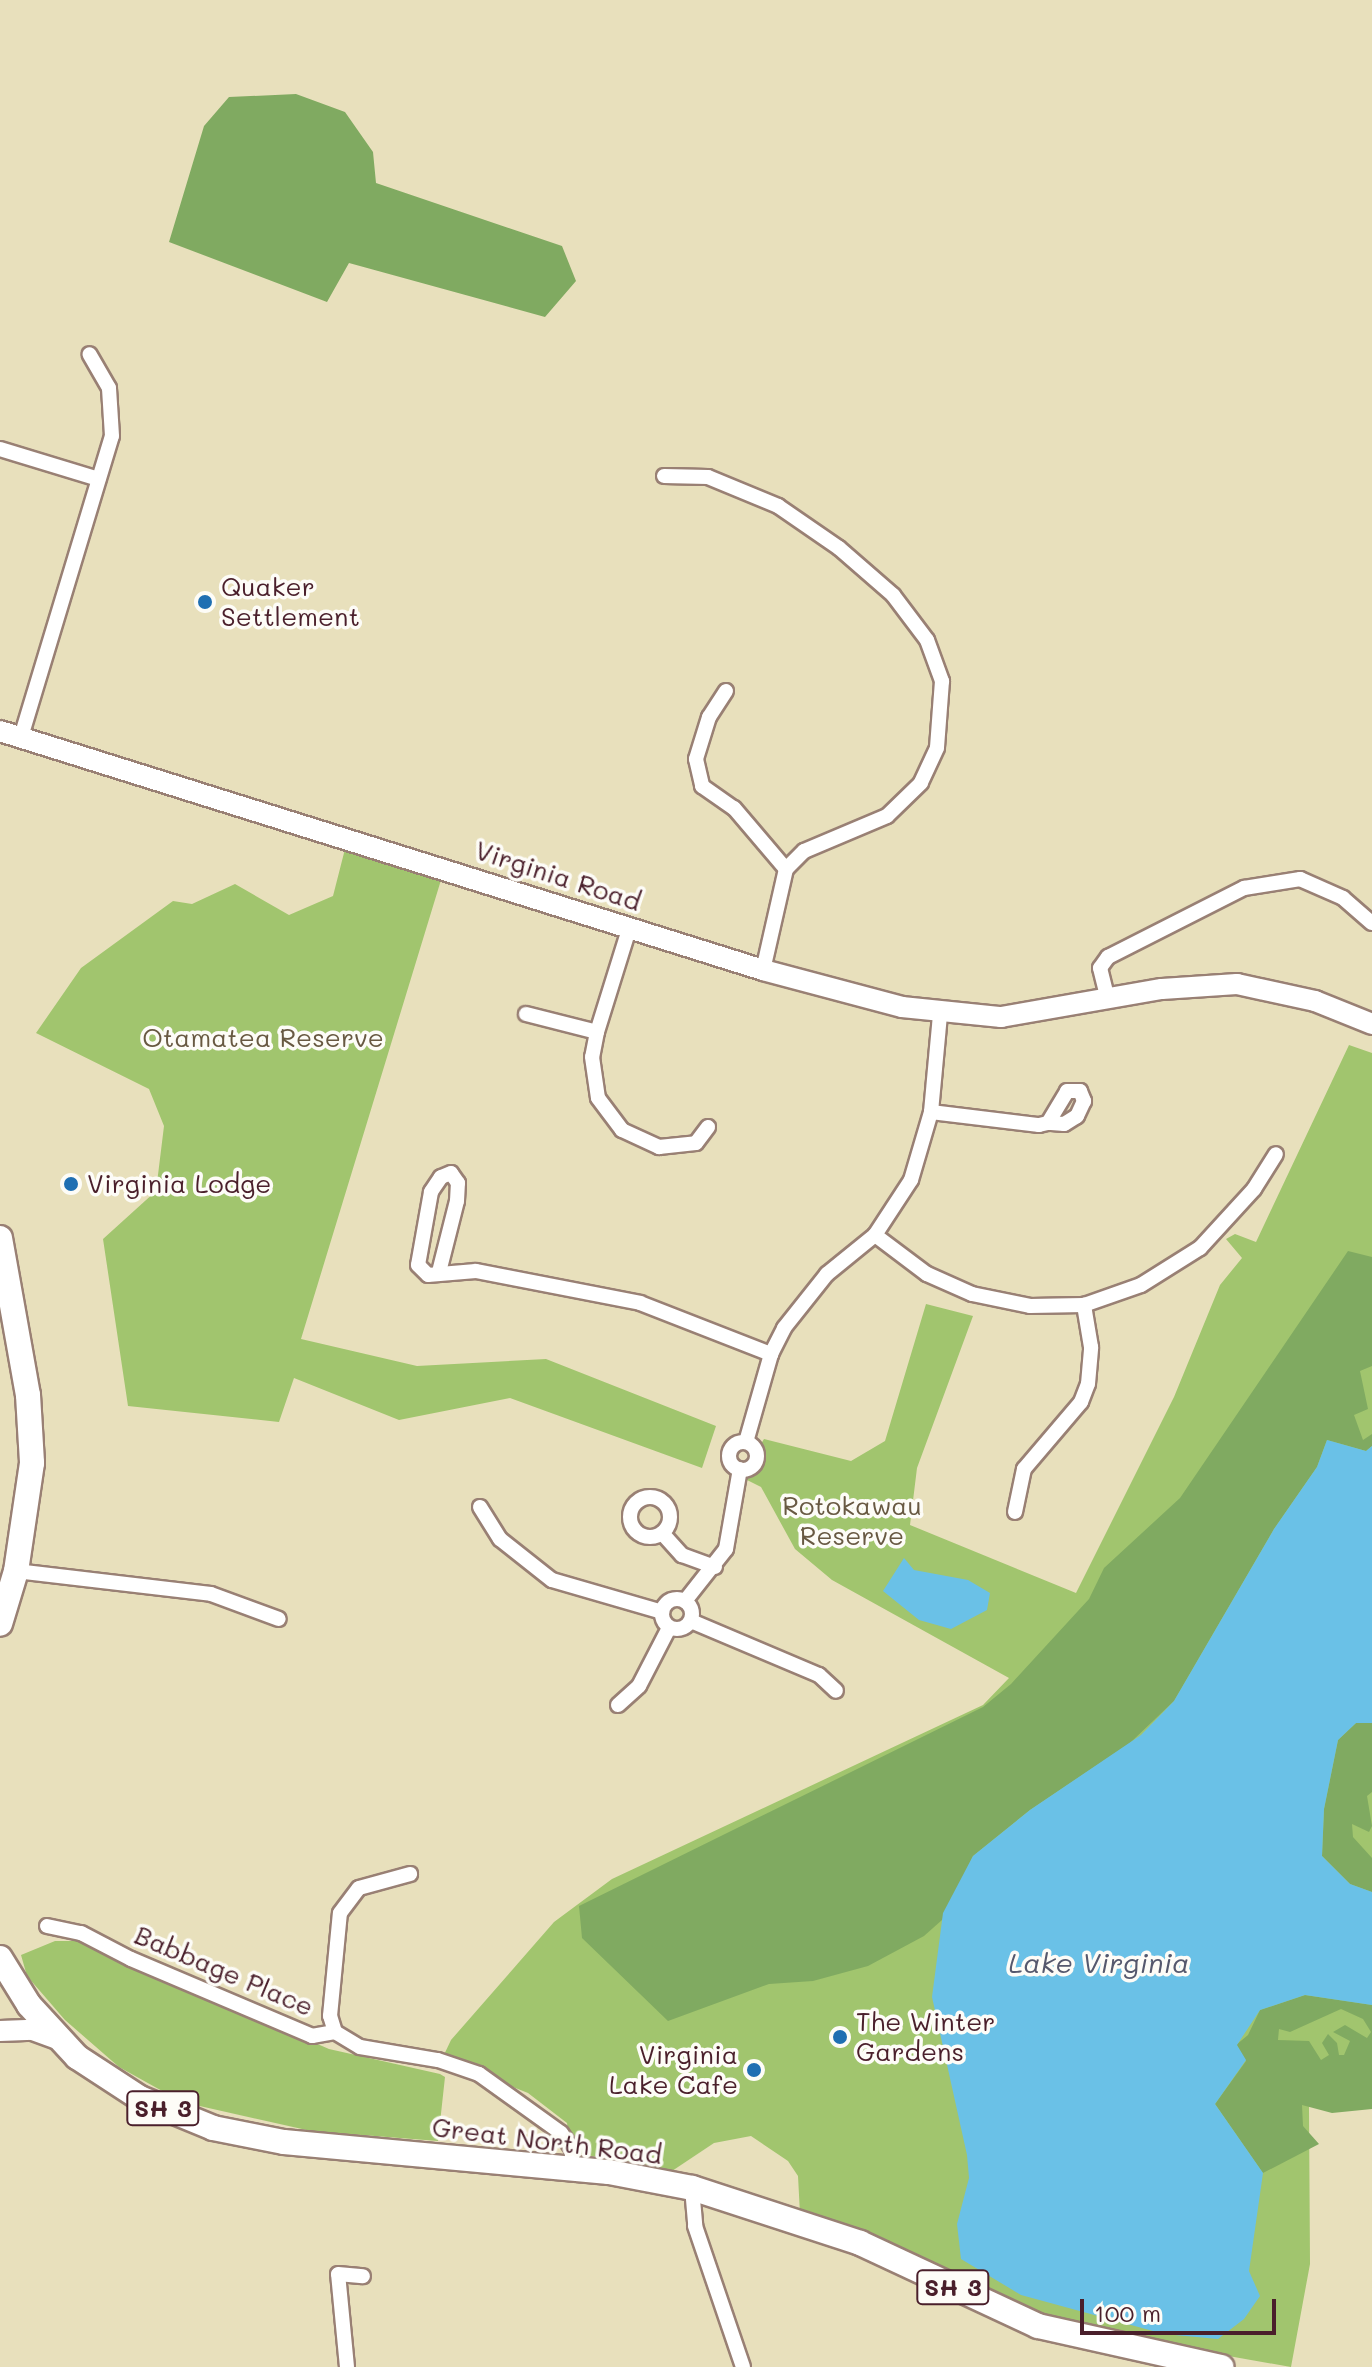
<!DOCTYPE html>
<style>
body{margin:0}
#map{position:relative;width:1372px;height:2367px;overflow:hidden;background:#e8e0bc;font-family:Mali,sans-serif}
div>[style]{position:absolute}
.green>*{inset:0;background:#a1c56e}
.forest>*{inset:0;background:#80aa61}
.water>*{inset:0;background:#6ac1e7}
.roads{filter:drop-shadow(2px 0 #998074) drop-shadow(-2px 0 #998074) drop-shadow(0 2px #998074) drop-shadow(0 -2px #998074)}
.street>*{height:14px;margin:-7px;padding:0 7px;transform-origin:7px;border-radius:7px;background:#fff}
.street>.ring{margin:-7px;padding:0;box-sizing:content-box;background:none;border:14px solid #fff;border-radius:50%}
.secondary>*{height:20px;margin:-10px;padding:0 10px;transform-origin:10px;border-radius:10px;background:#fff}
.highway>*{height:24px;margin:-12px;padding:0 12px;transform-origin:12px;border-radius:12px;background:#fff}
.dots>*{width:22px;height:22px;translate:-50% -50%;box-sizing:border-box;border:4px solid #fdfcf7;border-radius:50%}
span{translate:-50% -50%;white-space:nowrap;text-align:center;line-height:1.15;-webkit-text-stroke:7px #fdfcf7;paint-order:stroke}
.shield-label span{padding:2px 6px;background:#fdfcf7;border:2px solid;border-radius:6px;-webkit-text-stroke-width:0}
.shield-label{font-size:24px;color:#4a1f2b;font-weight:700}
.poi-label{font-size:26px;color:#4a1f2b}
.left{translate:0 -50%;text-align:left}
.right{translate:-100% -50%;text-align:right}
.street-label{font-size:26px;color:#4a1f2b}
.park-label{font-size:26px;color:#685942}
.water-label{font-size:28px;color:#55586d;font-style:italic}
.scale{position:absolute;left:1080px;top:2299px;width:196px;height:36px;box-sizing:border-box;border:4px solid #4a1f2b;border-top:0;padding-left:10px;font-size:24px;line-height:28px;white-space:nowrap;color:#4a1f2b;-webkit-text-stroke:6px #fdfcf7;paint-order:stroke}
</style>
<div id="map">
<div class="green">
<i style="clip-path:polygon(345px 849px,441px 880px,301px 1339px,417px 1366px,546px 1359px,716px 1426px,702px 1468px,510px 1398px,399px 1420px,294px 1378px,279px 1422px,128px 1406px,103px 1239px,156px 1191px,164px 1126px,149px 1089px,36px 1033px,81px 968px,173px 901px,192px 904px,235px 884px,289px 915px,333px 896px)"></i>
<i style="clip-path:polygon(1349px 1045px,1372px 1053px,1372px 2102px,1309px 2107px,1310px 2264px,1291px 2367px,1071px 2328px,800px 2214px,798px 2176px,788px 2161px,751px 2136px,714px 2143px,672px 2171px,571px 2152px,567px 2123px,528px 2093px,442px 2059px,451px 2040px,554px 1922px,612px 1879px,983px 1705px,1009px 1678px,832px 1580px,795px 1549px,761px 1487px,741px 1477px,764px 1439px,851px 1461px,885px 1441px,926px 1304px,973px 1316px,917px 1468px,910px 1525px,1076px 1593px,1174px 1397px,1220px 1285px,1242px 1258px,1226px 1239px,1235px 1234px,1256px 1242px)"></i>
<i style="clip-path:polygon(55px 1941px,79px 1941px,329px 2049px,440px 2074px,445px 2077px,438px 2141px,311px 2131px,182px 2102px,119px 2067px,65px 2020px,27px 1976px,21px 1955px)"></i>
</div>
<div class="forest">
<i style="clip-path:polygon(296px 94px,345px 112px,373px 152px,376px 183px,562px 246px,576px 281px,545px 317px,349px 263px,327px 302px,169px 242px,204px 126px,229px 97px)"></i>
<i style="clip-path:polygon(1348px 1251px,1372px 1257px,1372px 1366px,1360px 1371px,1368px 1409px,1354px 1415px,1363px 1440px,1372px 1434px,1372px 1446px,1366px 1451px,1327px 1440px,1317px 1467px,1274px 1529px,1174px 1701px,1130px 1743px,1030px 1810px,973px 1856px,942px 1920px,924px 1936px,868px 1966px,813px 1981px,769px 1984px,668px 2021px,582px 1938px,579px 1906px,983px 1707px,1011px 1684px,1089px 1599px,1104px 1568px,1180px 1498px)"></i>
<i style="clip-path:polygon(1356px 1723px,1372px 1723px,1372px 1792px,1367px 1796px,1372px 1826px,1369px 1832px,1352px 1824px,1353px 1837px,1372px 1858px,1372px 1892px,1350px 1884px,1322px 1856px,1324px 1809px,1338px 1740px)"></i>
<i style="clip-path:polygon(evenodd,1305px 1995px,1372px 2005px,1372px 2109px,1332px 2113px,1302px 2105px,1303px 2126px,1319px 2144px,1263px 2173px,1215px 2104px,1246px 2061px,1236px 2045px,1248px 2035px,1260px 2010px,1305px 1995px,1341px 2009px,1363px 2019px,1371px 2032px,1367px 2038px,1345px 2025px,1333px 2032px,1350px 2041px,1344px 2055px,1339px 2055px,1337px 2043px,1328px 2034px,1322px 2043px,1329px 2055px,1321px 2060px,1309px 2041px,1278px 2040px,1279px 2029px,1290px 2032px,1341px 2009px)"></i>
</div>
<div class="water">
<i style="clip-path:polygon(1327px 1440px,1366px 1451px,1372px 1446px,1372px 1723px,1356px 1723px,1338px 1740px,1324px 1809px,1322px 1856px,1350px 1884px,1372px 1892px,1372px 2005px,1305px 1995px,1260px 2010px,1237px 2045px,1246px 2060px,1215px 2104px,1263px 2173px,1249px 2271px,1260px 2296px,1244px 2319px,1218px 2339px,1164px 2334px,1021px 2295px,961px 2259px,957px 2224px,969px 2178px,967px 2155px,932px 1997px,943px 1913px,973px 1856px,1030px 1810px,1141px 1735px,1174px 1701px,1274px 1529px,1317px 1467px)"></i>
<i style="clip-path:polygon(904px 1558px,914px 1570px,968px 1580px,990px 1593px,987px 1610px,951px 1629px,919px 1620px,883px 1591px)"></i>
</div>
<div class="roads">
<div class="street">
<i style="left:0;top:449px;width:103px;rotate:16.9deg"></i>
<i style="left:664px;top:476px;width:44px;rotate:1.3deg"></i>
<i style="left:708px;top:477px;width:76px;rotate:22.5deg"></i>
<i style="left:778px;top:506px;width:74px;rotate:34.5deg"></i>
<i style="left:839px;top:548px;width:72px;rotate:41deg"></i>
<i style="left:893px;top:595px;width:56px;rotate:52.9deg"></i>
<i style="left:927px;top:640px;width:44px;rotate:69.9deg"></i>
<i style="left:942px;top:681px;width:67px;rotate:94.3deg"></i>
<i style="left:937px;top:748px;width:38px;rotate:115deg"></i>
<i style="left:921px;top:783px;width:47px;rotate:135.9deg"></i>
<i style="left:887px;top:816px;width:90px;rotate:157.1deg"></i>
<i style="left:804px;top:851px;width:25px;rotate:135deg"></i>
<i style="left:786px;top:869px;width:104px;rotate:102.8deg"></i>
<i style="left:726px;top:691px;width:31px;rotate:123deg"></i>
<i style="left:709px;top:717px;width:44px;rotate:107.2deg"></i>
<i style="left:696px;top:759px;width:28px;rotate:77deg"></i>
<i style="left:702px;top:786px;width:39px;rotate:35deg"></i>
<i style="left:734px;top:808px;width:80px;rotate:49.6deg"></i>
<i style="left:21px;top:737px;width:314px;rotate:-73.2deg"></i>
<i style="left:112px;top:436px;width:48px;rotate:-93.6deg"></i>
<i style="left:109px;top:388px;width:39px;rotate:-120deg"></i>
<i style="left:630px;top:926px;width:111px;rotate:107.3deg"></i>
<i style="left:597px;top:1032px;width:25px;rotate:101deg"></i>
<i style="left:592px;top:1057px;width:41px;rotate:81.7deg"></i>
<i style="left:598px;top:1098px;width:40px;rotate:53deg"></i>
<i style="left:622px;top:1130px;width:41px;rotate:24.7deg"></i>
<i style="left:659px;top:1147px;width:37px;rotate:-6deg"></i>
<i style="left:696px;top:1143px;width:20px;rotate:-53deg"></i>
<i style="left:1108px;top:1000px;width:33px;rotate:-104deg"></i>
<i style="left:1100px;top:968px;width:14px;rotate:-54deg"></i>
<i style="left:1108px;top:957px;width:153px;rotate:-26.9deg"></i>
<i style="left:1244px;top:888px;width:57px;rotate:-9.1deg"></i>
<i style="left:1300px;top:879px;width:47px;rotate:23.8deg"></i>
<i style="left:1343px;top:898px;width:38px;rotate:41deg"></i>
<i style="left:526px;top:1014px;width:73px;rotate:14.2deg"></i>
<i style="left:931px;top:1112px;width:109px;rotate:6.9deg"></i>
<i style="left:1039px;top:1125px;width:9px;rotate:-13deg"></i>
<i style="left:1048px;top:1123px;width:37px;rotate:-59deg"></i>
<i style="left:1067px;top:1091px;width:13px"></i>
<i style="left:1080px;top:1091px;width:11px;rotate:68deg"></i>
<i style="left:1084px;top:1101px;width:17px;rotate:115deg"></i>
<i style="left:1077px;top:1116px;width:15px;rotate:148deg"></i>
<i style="left:1064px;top:1124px;width:16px;rotate:-176deg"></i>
<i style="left:875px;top:1235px;width:65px;rotate:36.9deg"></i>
<i style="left:927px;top:1274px;width:49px;rotate:24deg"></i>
<i style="left:972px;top:1294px;width:59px;rotate:11.7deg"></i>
<i style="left:1030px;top:1306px;width:54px;rotate:-1.1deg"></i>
<i style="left:1084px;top:1305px;width:60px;rotate:-19.3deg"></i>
<i style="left:1141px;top:1285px;width:70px;rotate:-32.1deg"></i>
<i style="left:1200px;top:1248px;width:80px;rotate:-47.5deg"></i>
<i style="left:1254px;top:1189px;width:41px;rotate:-57.8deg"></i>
<i style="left:439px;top:1272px;width:73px;rotate:-75.8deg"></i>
<i style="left:457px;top:1201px;width:18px;rotate:-87deg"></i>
<i style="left:458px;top:1183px;width:12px;rotate:-125deg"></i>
<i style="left:451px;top:1173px;width:11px;rotate:158deg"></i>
<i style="left:441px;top:1177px;width:18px;rotate:124deg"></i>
<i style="left:431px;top:1192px;width:74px;rotate:100.1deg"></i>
<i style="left:418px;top:1265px;width:14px;rotate:45deg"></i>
<i style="left:428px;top:1275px;width:48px;rotate:-4.8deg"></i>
<i style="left:476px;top:1271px;width:167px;rotate:11deg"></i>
<i style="left:640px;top:1303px;width:141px;rotate:21.3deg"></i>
<i style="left:746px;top:1442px;width:91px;rotate:-74.1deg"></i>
<i style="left:771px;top:1354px;width:29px;rotate:-63deg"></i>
<i style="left:784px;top:1328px;width:69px;rotate:-51.5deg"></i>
<i style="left:827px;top:1274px;width:62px;rotate:-39.1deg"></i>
<i style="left:875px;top:1235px;width:66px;rotate:-56.8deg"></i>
<i style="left:911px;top:1180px;width:71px;rotate:-73.6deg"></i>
<i style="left:931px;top:1112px;width:97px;rotate:-84.7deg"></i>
<i class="ring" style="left:729px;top:1442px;width:14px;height:14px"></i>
<i class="ring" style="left:630px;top:1497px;width:26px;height:26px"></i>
<i style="left:480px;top:1507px;width:38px;rotate:58deg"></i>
<i style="left:500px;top:1539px;width:66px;rotate:38.3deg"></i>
<i style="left:552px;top:1580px;width:115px;rotate:16.2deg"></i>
<i style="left:1015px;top:1512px;width:44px;rotate:-78.2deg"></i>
<i style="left:1024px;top:1469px;width:88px;rotate:-49.6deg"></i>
<i style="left:1081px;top:1402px;width:19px;rotate:-69deg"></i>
<i style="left:1088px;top:1384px;width:37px;rotate:-85deg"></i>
<i style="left:1091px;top:1347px;width:43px;rotate:-99.5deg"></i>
<i style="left:662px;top:1533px;width:30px;rotate:48deg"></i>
<i style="left:682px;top:1555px;width:35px;rotate:20deg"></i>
<i style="left:16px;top:1571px;width:196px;rotate:6.7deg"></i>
<i style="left:211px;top:1594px;width:72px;rotate:20.2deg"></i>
<i class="ring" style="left:662px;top:1599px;width:16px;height:16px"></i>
<i style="left:685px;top:1601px;width:66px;rotate:-51.7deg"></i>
<i style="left:726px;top:1549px;width:81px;rotate:-80.1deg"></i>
<i style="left:691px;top:1621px;width:139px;rotate:22.9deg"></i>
<i style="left:819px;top:1675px;width:23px;rotate:43deg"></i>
<i style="left:618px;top:1705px;width:28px;rotate:-42deg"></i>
<i style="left:639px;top:1686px;width:65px;rotate:-62.7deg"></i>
<i style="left:47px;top:1926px;width:35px;rotate:12deg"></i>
<i style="left:81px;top:1933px;width:56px;rotate:27.5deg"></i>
<i style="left:131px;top:1959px;width:197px;rotate:23deg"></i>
<i style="left:312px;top:2036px;width:23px;rotate:-10deg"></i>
<i style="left:335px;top:2032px;width:29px;rotate:31deg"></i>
<i style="left:360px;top:2047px;width:79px;rotate:9.5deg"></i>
<i style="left:438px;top:2060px;width:43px;rotate:18.9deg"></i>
<i style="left:479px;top:2074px;width:101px;rotate:35.7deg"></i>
<i style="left:561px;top:2133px;width:19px;rotate:55deg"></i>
<i style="left:572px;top:2149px;width:18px;rotate:90deg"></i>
<i style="left:335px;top:2032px;width:17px;rotate:-107deg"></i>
<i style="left:330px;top:2016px;width:103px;rotate:-84.5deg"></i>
<i style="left:340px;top:1913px;width:31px;rotate:-53deg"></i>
<i style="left:359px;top:1888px;width:53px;rotate:-15.4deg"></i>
<i style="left:692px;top:2188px;width:38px;rotate:85deg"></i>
<i style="left:695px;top:2226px;width:149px;rotate:71.2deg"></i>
<i style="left:347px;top:2367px;width:93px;rotate:-95.5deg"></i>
<i style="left:338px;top:2274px;width:25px;rotate:5deg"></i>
</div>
<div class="secondary">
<i style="left:0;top:731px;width:800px;rotate:17.39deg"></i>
<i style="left:763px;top:970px;width:144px;rotate:14.9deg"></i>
<i style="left:902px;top:1007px;width:100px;rotate:5.8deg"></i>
<i style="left:1001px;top:1017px;width:163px;rotate:-9.9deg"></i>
<i style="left:1162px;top:989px;width:75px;rotate:-3.8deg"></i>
<i style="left:1237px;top:984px;width:80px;rotate:12.3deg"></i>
<i style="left:1315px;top:1001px;width:61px;rotate:22deg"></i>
<i style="left:0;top:2031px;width:33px;rotate:-2deg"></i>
<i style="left:33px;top:2030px;width:27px;rotate:20deg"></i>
</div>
<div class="highway">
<i style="left:0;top:1238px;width:159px;rotate:79.9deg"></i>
<i style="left:28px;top:1395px;width:68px;rotate:86.6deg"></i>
<i style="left:32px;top:1463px;width:109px;rotate:98.4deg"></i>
<i style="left:16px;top:1571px;width:55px;rotate:106.8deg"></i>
<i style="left:0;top:1958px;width:55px;rotate:58.3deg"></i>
<i style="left:29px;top:2005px;width:71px;rotate:47.3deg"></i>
<i style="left:77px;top:2057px;width:75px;rotate:33.1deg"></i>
<i style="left:140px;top:2098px;width:79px;rotate:22.3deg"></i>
<i style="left:213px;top:2128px;width:72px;rotate:11.2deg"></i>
<i style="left:284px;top:2142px;width:326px;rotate:5.3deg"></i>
<i style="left:609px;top:2172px;width:85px;rotate:10.9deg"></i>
<i style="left:692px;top:2188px;width:177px;rotate:18.1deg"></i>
<i style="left:860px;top:2243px;width:196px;rotate:25deg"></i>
<i style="left:1038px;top:2326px;width:188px;rotate:12.6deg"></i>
</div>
</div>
<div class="dots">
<i style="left:205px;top:602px;background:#1f6fb2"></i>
<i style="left:71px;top:1184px;background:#1f6fb2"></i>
<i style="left:840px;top:2037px;background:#1f6fb2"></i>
<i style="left:754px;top:2070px;background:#1f6fb2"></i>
</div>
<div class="shield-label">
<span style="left:163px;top:2108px">SH 3</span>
<span style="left:953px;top:2287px">SH 3</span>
</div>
<div class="poi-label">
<span class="left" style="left:221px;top:602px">Quaker<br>Settlement</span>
<span class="left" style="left:87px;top:1184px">Virginia Lodge</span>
<span class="left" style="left:856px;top:2037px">The Winter<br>Gardens</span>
<span class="right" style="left:738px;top:2070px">Virginia<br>Lake Cafe</span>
</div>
<div class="street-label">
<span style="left:558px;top:876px;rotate:18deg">Virginia Road</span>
<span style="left:224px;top:1971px;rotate:23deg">Babbage Place</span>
<span style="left:547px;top:2141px;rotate:7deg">Great North Road</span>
</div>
<div class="park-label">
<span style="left:263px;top:1038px">Otamatea Reserve</span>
<span style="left:852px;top:1521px">Rotokawau<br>Reserve</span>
</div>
<div class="water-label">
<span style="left:1099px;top:1962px">Lake Virginia</span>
</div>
<div class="scale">100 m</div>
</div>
